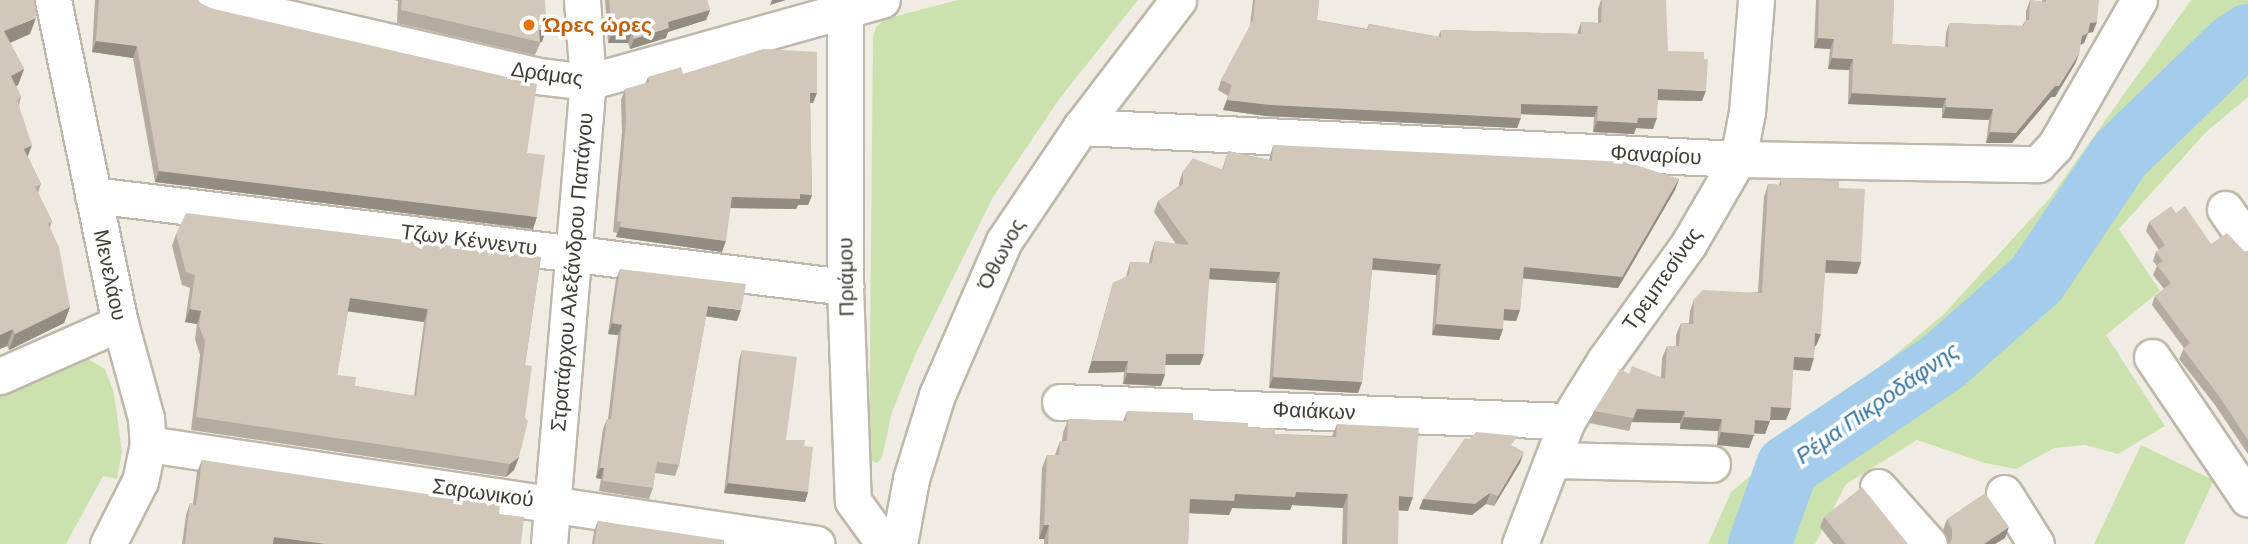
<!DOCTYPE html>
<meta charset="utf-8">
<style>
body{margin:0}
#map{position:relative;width:2248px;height:544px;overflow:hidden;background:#f0ece4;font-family:Helvetica,sans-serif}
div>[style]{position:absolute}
.green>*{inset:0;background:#cbe2af}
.river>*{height:63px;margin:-31.5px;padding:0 31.5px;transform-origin:31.5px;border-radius:31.5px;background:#a3cdea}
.roads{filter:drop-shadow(2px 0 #beb7aa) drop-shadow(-2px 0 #beb7aa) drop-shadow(0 2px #beb7aa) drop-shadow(0 -2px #beb7aa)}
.minor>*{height:35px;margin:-17.5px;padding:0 17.5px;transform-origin:17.5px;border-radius:17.5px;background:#fff}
.wall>*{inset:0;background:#b4aca0}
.shaded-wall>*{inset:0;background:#928c82}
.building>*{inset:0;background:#d1c8ba}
.dots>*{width:19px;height:19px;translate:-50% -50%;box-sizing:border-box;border:4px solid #fff;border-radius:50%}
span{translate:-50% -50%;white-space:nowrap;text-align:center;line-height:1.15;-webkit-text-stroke:7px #fff;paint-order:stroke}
.food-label{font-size:21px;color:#c56008;font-weight:700}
.left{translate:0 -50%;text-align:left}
.street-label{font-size:21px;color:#423c34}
.water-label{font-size:23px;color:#3776a4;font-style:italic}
</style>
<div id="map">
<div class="green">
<i style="clip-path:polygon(958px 0,1138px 0,1060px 98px,993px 197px,915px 355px,892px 412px,882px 458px,877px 463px,870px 460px,869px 450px,873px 37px,876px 27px,885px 19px)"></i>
<i style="clip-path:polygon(2191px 0,2248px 0,2248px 97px,2206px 132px,2119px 229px,2160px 291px,2106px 335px,2165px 426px,2118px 454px,2085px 445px,2054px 448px,2016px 469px,1985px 463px,1917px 440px,1846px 484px,1815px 544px,1708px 544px,1731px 492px,1944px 314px,2050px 198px)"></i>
<i style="clip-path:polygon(85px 357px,105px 369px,114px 393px,122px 452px,117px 479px,103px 476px,66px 544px,0 544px,0 396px)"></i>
<i style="clip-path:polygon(2141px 445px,2214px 480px,2184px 544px,2094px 544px)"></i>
</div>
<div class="river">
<i style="left:1759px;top:544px;width:83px;rotate:-70.3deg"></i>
<i style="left:1787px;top:466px;width:188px;rotate:-33.9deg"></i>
<i style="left:1943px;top:361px;width:124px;rotate:-41.4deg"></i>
<i style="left:2036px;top:279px;width:151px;rotate:-56.1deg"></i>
<i style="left:2120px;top:154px;width:157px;rotate:-44deg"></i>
<i style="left:2233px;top:45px;width:18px;rotate:-34deg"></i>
</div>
<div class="roads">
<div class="minor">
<i style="left:53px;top:0;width:330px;rotate:78.3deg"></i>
<i style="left:120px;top:323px;width:98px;rotate:74.7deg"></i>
<i style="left:146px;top:418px;width:26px;rotate:86deg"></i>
<i style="left:148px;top:444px;width:38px;rotate:102deg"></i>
<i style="left:140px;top:481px;width:71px;rotate:116.9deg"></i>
<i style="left:210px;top:0;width:337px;rotate:13deg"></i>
<i style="left:538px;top:76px;width:50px;rotate:6.8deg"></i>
<i style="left:588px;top:82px;width:305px;rotate:-15.6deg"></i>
<i style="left:845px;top:0;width:287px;rotate:90deg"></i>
<i style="left:845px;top:287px;width:214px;rotate:87.9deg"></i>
<i style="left:853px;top:501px;width:53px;rotate:54.2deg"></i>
<i style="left:1081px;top:127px;width:658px;rotate:2.79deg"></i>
<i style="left:1738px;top:159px;width:300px;rotate:1deg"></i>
<i style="left:2038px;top:164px;width:25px;rotate:-47deg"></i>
<i style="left:2055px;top:146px;width:168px;rotate:-60.1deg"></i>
<i style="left:93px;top:195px;width:758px;rotate:6.97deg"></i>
<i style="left:2225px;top:209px;width:40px;rotate:55.1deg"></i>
<i style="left:2152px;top:357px;width:171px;rotate:55.9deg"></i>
<i style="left:0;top:376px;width:131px;rotate:-23.8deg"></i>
<i style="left:1060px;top:402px;width:507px;rotate:2.15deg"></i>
<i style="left:148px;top:444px;width:676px;rotate:8.5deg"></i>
<i style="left:1553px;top:460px;width:159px;rotate:1.4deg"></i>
<i style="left:1878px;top:487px;width:76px;rotate:48.2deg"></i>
<i style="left:2004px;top:493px;width:60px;rotate:57.9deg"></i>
<i style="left:549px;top:544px;width:464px;rotate:-85.2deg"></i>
<i style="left:588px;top:82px;width:82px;rotate:-94.2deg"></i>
<i style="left:899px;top:544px;width:66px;rotate:-79.5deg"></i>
<i style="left:911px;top:479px;width:88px;rotate:-72.8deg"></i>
<i style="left:937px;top:395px;width:168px;rotate:-66.5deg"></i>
<i style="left:1004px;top:241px;width:138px;rotate:-56deg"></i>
<i style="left:1081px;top:127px;width:160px;rotate:-52.6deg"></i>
<i style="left:1520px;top:544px;width:132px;rotate:-69.1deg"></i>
<i style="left:1567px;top:421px;width:72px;rotate:-58.1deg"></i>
<i style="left:1605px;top:360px;width:142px;rotate:-54.2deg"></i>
<i style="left:1688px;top:245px;width:99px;rotate:-59.8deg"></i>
<i style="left:1738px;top:159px;width:48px;rotate:-79.2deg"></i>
<i style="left:1747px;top:112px;width:112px;rotate:-85.4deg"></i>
</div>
</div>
<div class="wall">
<i style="clip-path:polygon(0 0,30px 34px,10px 43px,24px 69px,18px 85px,16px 86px,21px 97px,19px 105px,28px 157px,41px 184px,38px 193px,52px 221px,50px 228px,70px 307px,64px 323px,9px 350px,7px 346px,0 349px)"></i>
<i style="clip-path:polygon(95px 0,198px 0,200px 3px,210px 8px,527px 153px,533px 229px,155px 182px,133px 58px,92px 52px)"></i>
<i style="clip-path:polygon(394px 0,545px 0,546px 30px,535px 55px,397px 23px,398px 1px)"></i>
<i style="clip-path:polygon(605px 0,707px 0,710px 10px,706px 20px,668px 32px,666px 38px,630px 49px,628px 43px,608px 43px)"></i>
<i style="clip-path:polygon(1253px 0,1319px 0,1317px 20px,1367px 29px,1369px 24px,1438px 37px,1441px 30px,1577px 34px,1581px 22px,1598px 23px,1598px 9px,1601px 0,1668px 51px,1702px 101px,1658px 100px,1653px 129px,1636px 128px,1634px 134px,1593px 132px,1594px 117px,1521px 114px,1517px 128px,1266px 116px,1223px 110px,1228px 96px,1218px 90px,1221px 80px,1250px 26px)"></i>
<i style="clip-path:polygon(1816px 0,1894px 0,1892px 44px,1945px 47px,1946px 33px,1949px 23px,2022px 26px,2026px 20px,2026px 11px,2030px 0,2042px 2px,2042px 0,2099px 0,2093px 32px,2088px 33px,2084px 43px,2080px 45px,2079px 54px,2075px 64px,2055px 97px,2051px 97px,2012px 143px,1986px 143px,1989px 120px,1942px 118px,1942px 108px,1848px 104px,1849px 70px,1828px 69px,1830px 49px,1814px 48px)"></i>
<i style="clip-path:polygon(683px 74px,813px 103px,810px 103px,812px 195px,808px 205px,798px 205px,796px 209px,730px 208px,722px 252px,616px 237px,617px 233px,613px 232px,622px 132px,621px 100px,625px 89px,645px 84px,648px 77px)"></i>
<i style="clip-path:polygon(1273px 145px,1679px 179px,1675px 190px,1618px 288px,1523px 278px,1520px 310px,1516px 321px,1503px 320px,1503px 329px,1499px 340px,1432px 335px,1436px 275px,1372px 270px,1362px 382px,1358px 393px,1269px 388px,1276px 283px,1209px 279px,1200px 365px,1165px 365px,1165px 374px,1161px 386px,1123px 384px,1124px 372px,1088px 373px,1113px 283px,1126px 277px,1130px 262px,1149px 263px,1151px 253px,1155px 241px,1176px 244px,1154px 212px,1158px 201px,1179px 186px,1179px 183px,1183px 171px,1222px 170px,1228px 151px,1269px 160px)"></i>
<i style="clip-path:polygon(1781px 178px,1839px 188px,1861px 262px,1857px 274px,1825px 273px,1816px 346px,1815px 346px,1810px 371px,1793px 370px,1786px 420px,1770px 420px,1765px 434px,1754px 433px,1749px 448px,1717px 445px,1718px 431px,1680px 429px,1680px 423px,1632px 422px,1629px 431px,1589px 423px,1594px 411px,1629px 374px,1661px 377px,1662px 358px,1667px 346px,1676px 346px,1676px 335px,1681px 323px,1689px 323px,1690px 311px,1694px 299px,1758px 292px,1764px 197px,1768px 184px,1779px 185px)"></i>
<i style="clip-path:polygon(2176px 213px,2211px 244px,2244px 251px,2248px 251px,2248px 454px,2215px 405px,2179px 359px,2184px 348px,2152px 305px,2155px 296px,2164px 289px,2153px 275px,2157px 266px,2153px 261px,2156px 252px,2159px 250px,2146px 231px,2149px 222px)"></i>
<i style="clip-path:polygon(evenodd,176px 234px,541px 257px,525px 365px,519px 457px,514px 470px,506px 477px,191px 430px,200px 355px,195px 339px,197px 324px,185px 322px,190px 288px,182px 285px,172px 246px,176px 234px,348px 311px,424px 322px,414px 396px,355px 386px,337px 375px,348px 311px)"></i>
<i style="clip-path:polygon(620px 269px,737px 321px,706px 316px,679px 465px,675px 476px,655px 473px,653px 488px,649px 499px,599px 491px,601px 479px,596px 478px,603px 429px,607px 419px,608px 419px,618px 335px,608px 334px,616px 279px)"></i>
<i style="clip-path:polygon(742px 350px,786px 440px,804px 446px,808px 492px,805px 502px,724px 493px,739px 360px)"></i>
<i style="clip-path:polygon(1127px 411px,1248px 427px,1275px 434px,1332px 436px,1337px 424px,1408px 511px,1398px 510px,1398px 544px,1342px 544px,1343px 508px,1292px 505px,1290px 510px,1232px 508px,1229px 515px,1189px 513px,1188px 544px,1044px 544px,1044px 539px,1039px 539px,1042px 468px,1047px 455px,1055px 455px,1060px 441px,1062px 441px,1063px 433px,1068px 419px,1123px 421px)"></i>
<i style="clip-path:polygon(1514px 447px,1520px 463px,1494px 506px,1486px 504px,1472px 515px,1419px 509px)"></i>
<i style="clip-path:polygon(202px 460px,499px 514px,521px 544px,182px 544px,186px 515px,190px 503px,193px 504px,197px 472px)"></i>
<i style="clip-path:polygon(1824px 517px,1908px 544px,1833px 544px,1820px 527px)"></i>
<i style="clip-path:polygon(1947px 519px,2005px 538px,1995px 544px,1948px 544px,1948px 539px,1943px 530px)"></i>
<i style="clip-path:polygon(598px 521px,724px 544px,592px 544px,594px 531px)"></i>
</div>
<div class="shaded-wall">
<i style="clip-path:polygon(772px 0,786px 0,770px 5px)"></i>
<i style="clip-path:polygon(710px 10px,706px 20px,668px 32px,666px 38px,630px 49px,634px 39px,668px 22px)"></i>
<i style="clip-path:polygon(36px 18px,30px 34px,0 47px,4px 31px)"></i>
<i style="clip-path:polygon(2097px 22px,2093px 32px,2088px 33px,2084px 43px,2078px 46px,2082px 36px,2090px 23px)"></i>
<i style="clip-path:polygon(539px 30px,546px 30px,542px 42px,539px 42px)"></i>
<i style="clip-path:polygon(612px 32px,632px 32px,628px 43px,608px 43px)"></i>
<i style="clip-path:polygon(1818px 38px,1834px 39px,1830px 49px,1814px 48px)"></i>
<i style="clip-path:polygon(96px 41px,137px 46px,133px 58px,92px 52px)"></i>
<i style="clip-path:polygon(2079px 54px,2075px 64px,2055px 97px,2051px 97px,2012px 143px,1986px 143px,1990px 132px,2055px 86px)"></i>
<i style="clip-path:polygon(1832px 58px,1853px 59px,1849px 70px,1828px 69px)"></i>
<i style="clip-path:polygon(24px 69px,18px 85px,5px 92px,11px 76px)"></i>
<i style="clip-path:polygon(1658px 89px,1706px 91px,1702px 101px,1654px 100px)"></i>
<i style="clip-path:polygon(810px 93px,817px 93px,813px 103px,806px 103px)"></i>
<i style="clip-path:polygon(1852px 93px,1946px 98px,1942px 108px,1848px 104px)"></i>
<i style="clip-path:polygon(1227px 100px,1521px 118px,1517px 128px,1266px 116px,1223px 110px)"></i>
<i style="clip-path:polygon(1521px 104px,1598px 106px,1594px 117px,1517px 114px)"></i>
<i style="clip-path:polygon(1946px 107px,1993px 109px,1989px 120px,1942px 118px)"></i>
<i style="clip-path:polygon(1638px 118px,1657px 118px,1653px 129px,1636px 128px,1634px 134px,1593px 132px,1597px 121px)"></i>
<i style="clip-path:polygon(32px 145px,26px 161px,24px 149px)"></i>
<i style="clip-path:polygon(159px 171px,537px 217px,533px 229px,155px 182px)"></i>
<i style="clip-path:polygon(1679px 179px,1675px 190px,1618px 288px,1519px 278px,1524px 267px)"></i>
<i style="clip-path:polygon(800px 194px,812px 195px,808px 205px,798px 205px,796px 209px,728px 208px,732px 197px)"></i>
<i style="clip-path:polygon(620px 227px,726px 241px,722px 252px,616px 237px)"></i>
<i style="clip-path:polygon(1373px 258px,1441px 264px,1436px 275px,1369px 269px)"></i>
<i style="clip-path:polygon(1826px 260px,1861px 262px,1857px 274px,1822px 272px)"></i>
<i style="clip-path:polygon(1210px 268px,1280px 272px,1276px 283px,1206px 279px)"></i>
<i style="clip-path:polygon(350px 298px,428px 309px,424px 322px,345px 311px)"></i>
<i style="clip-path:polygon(708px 306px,741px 310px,737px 321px,704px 316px)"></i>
<i style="clip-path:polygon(70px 307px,64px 323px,9px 350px,15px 334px)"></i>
<i style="clip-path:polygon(190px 309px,201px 311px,197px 324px,185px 322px)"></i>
<i style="clip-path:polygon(1504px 309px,1520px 310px,1516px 321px,1500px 320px)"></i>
<i style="clip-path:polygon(612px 323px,622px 325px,618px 335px,608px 334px)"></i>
<i style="clip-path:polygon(1436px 324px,1503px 329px,1499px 340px,1432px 335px)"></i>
<i style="clip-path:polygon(13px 329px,7px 346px,0 349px,0 335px)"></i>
<i style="clip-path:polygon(1815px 333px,1821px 334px,1816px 346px,1811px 346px)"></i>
<i style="clip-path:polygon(1166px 354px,1204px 354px,1200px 365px,1162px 365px)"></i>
<i style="clip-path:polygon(1794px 357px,1814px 358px,1810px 371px,1789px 369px)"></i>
<i style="clip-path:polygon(1092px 361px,1128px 361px,1124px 372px,1088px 373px)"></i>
<i style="clip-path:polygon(1127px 373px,1165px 374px,1161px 386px,1123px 384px)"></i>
<i style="clip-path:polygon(1273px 377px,1362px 382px,1358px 393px,1269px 388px)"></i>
<i style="clip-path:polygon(1771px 407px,1791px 408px,1786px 420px,1766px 420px)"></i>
<i style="clip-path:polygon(1637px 409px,1685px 411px,1680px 423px,1632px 422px)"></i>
<i style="clip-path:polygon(1684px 417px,1722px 419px,1718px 431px,1680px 429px)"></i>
<i style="clip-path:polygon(1755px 420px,1770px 421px,1765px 434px,1750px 433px)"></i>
<i style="clip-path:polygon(1721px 432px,1754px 435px,1749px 448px,1717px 445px)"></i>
<i style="clip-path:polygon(1524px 452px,1520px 463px,1494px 506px,1498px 496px)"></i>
<i style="clip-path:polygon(519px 457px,514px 470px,506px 477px,510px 464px)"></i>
<i style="clip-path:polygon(600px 468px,604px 468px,601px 479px,596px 478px)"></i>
<i style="clip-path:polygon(728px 483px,808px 492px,805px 502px,724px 493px)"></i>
<i style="clip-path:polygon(1296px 492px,1348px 494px,1343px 508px,1292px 505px,1290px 510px,1232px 508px,1229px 515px,1185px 513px,1190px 499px,1235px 494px)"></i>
<i style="clip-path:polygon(1490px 493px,1486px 504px,1472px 515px,1419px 509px,1423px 499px)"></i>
<i style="clip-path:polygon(1399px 496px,1413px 497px,1408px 511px,1394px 510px)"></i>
<i style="clip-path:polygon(1044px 525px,1049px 525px,1044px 539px,1039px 539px)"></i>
<i style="clip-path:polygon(2009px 527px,2005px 538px,1995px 544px,1984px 544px)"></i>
<i style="clip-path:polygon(274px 537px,326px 544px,272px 544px)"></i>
</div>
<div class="building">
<i style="clip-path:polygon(0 0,34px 0,36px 18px,4px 31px,24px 69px,11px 76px,21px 97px,17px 100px,32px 145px,24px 149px,41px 184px,35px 187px,52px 221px,48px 224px,59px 247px,70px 307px,15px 334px,13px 329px,0 335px)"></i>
<i style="clip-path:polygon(99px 0,198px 0,200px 3px,210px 8px,537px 84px,527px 153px,545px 155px,537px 217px,159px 171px,137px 46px,96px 41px)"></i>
<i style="clip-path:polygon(402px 0,545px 0,546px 30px,539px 30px,540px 42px,401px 10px)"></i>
<i style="clip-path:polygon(609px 0,707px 0,710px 10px,668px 22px,669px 28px,634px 39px,632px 32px,612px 32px)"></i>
<i style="clip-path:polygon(1255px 0,1319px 0,1317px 20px,1368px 30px,1369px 24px,1441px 37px,1441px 30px,1581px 34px,1581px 22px,1601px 23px,1602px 0,1666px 0,1668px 51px,1704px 52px,1704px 59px,1708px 59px,1706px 91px,1658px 89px,1657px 118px,1638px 118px,1637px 123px,1597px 121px,1598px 106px,1521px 104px,1521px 118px,1270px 105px,1227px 100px,1232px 85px,1221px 80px,1253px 20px)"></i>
<i style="clip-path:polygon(1819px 0,1894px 0,1892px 44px,1948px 47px,1949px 23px,2024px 26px,2025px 20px,2029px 20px,2030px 0,2046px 2px,2046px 0,2099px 0,2097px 22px,2090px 23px,2088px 33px,2082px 36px,2079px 54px,2059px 86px,2055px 86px,2016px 133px,1990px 132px,1993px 109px,1946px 107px,1946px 98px,1852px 93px,1853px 59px,1832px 58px,1834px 39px,1818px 38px)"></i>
<i style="clip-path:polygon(763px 49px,817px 52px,817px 93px,810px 93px,812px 195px,800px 194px,800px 199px,732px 197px,726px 241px,620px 227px,621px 222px,617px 221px,626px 122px,625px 89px,649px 82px,648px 77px,681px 67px,683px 74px)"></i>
<i style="clip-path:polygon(1273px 145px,1627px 162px,1679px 179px,1622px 277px,1524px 267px,1520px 310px,1504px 309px,1503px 329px,1436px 324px,1441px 264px,1373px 258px,1362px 382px,1273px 377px,1280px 272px,1210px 268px,1204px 354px,1166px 354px,1165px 374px,1127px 373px,1128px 361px,1092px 361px,1113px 283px,1129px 275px,1130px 262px,1152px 263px,1155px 241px,1189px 245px,1158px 201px,1183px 184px,1183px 171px,1193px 158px,1223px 170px,1228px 151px,1272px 161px)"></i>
<i style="clip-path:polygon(1781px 178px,1839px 181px,1839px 188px,1865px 189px,1861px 262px,1826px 260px,1821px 334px,1815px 333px,1814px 358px,1794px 357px,1791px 408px,1771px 407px,1770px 421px,1755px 420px,1754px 435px,1721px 432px,1722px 419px,1684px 417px,1685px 411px,1637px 409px,1633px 418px,1594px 411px,1620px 369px,1629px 374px,1632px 366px,1665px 379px,1667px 346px,1679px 346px,1681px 323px,1693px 324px,1694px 299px,1703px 290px,1762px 293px,1768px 184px,1781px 185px)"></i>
<i style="clip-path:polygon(2171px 206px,2176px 213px,2185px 206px,2211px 244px,2227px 233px,2244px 251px,2248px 251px,2248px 440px,2219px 396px,2183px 349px,2190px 343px,2155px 296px,2171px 283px,2157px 265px,2163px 261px,2156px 252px,2165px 245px,2149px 222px)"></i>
<i style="clip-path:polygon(evenodd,186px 213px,541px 257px,525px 365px,532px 366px,525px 417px,528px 421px,519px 457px,510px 464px,196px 417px,205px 342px,199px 326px,201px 311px,190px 309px,195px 275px,186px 272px,176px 234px,186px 213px,350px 298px,428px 309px,416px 396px,355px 386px,356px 377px,337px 375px,350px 298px)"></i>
<i style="clip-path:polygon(620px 269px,746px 284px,741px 310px,708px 306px,679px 465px,657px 462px,653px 488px,603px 481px,604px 468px,600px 468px,607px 419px,611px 419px,622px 325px,612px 323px)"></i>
<i style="clip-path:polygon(742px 350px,797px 357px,786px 440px,805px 440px,804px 446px,813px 447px,808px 492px,728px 483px)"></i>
<i style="clip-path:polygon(1127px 411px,1193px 413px,1193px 420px,1248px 423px,1248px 427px,1275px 429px,1275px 434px,1336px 437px,1337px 424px,1419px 428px,1413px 497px,1399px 496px,1398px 544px,1347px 544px,1348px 494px,1296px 492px,1295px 497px,1235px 494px,1234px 501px,1190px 499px,1188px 544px,1048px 544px,1049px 525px,1044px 525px,1047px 455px,1059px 455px,1060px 441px,1067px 441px,1068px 419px,1126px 421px)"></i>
<i style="clip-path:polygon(1476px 432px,1518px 436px,1511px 445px,1524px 452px,1498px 496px,1490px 493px,1475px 504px,1423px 499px,1465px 438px,1470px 439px)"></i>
<i style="clip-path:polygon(202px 460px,500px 505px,499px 514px,524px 517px,521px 544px,326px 544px,274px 537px,273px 544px,185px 544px,190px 503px,196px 505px)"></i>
<i style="clip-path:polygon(1862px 487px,1908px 544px,1846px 544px,1824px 517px)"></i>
<i style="clip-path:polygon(1985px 493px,2009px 527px,1984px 544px,1949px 544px,1952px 539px,1952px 529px,1947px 519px)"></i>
<i style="clip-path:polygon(598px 521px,724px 540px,724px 544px,594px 544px)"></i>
</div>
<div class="dots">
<i style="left:529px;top:25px;background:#e8710a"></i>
</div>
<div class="food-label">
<span class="left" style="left:543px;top:25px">Ώρες ώρες</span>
</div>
<div class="street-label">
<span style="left:547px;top:74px;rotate:8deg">Δράμας</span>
<span style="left:1656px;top:155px;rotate:3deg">Φαναρίου</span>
<span style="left:469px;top:240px;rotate:7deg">Τζων Κέννεντυ</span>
<span style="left:1001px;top:254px;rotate:-62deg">Όθωνος</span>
<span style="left:572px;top:272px;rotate:-85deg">Στρατάρχου Αλεξάνδρου Παπάγου</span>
<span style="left:110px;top:275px;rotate:78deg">Μενελάου</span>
<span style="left:846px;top:277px;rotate:-91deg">Πριάμου</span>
<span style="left:1662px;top:279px;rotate:-55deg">Τρεμπεσίνας</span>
<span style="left:1314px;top:411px;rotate:2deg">Φαιάκων</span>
<span style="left:483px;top:493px;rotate:8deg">Σαρωνικού</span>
</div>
<div class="water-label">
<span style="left:1877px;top:403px;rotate:-35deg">Ρέμα Πικροδάφνης</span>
</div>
</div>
